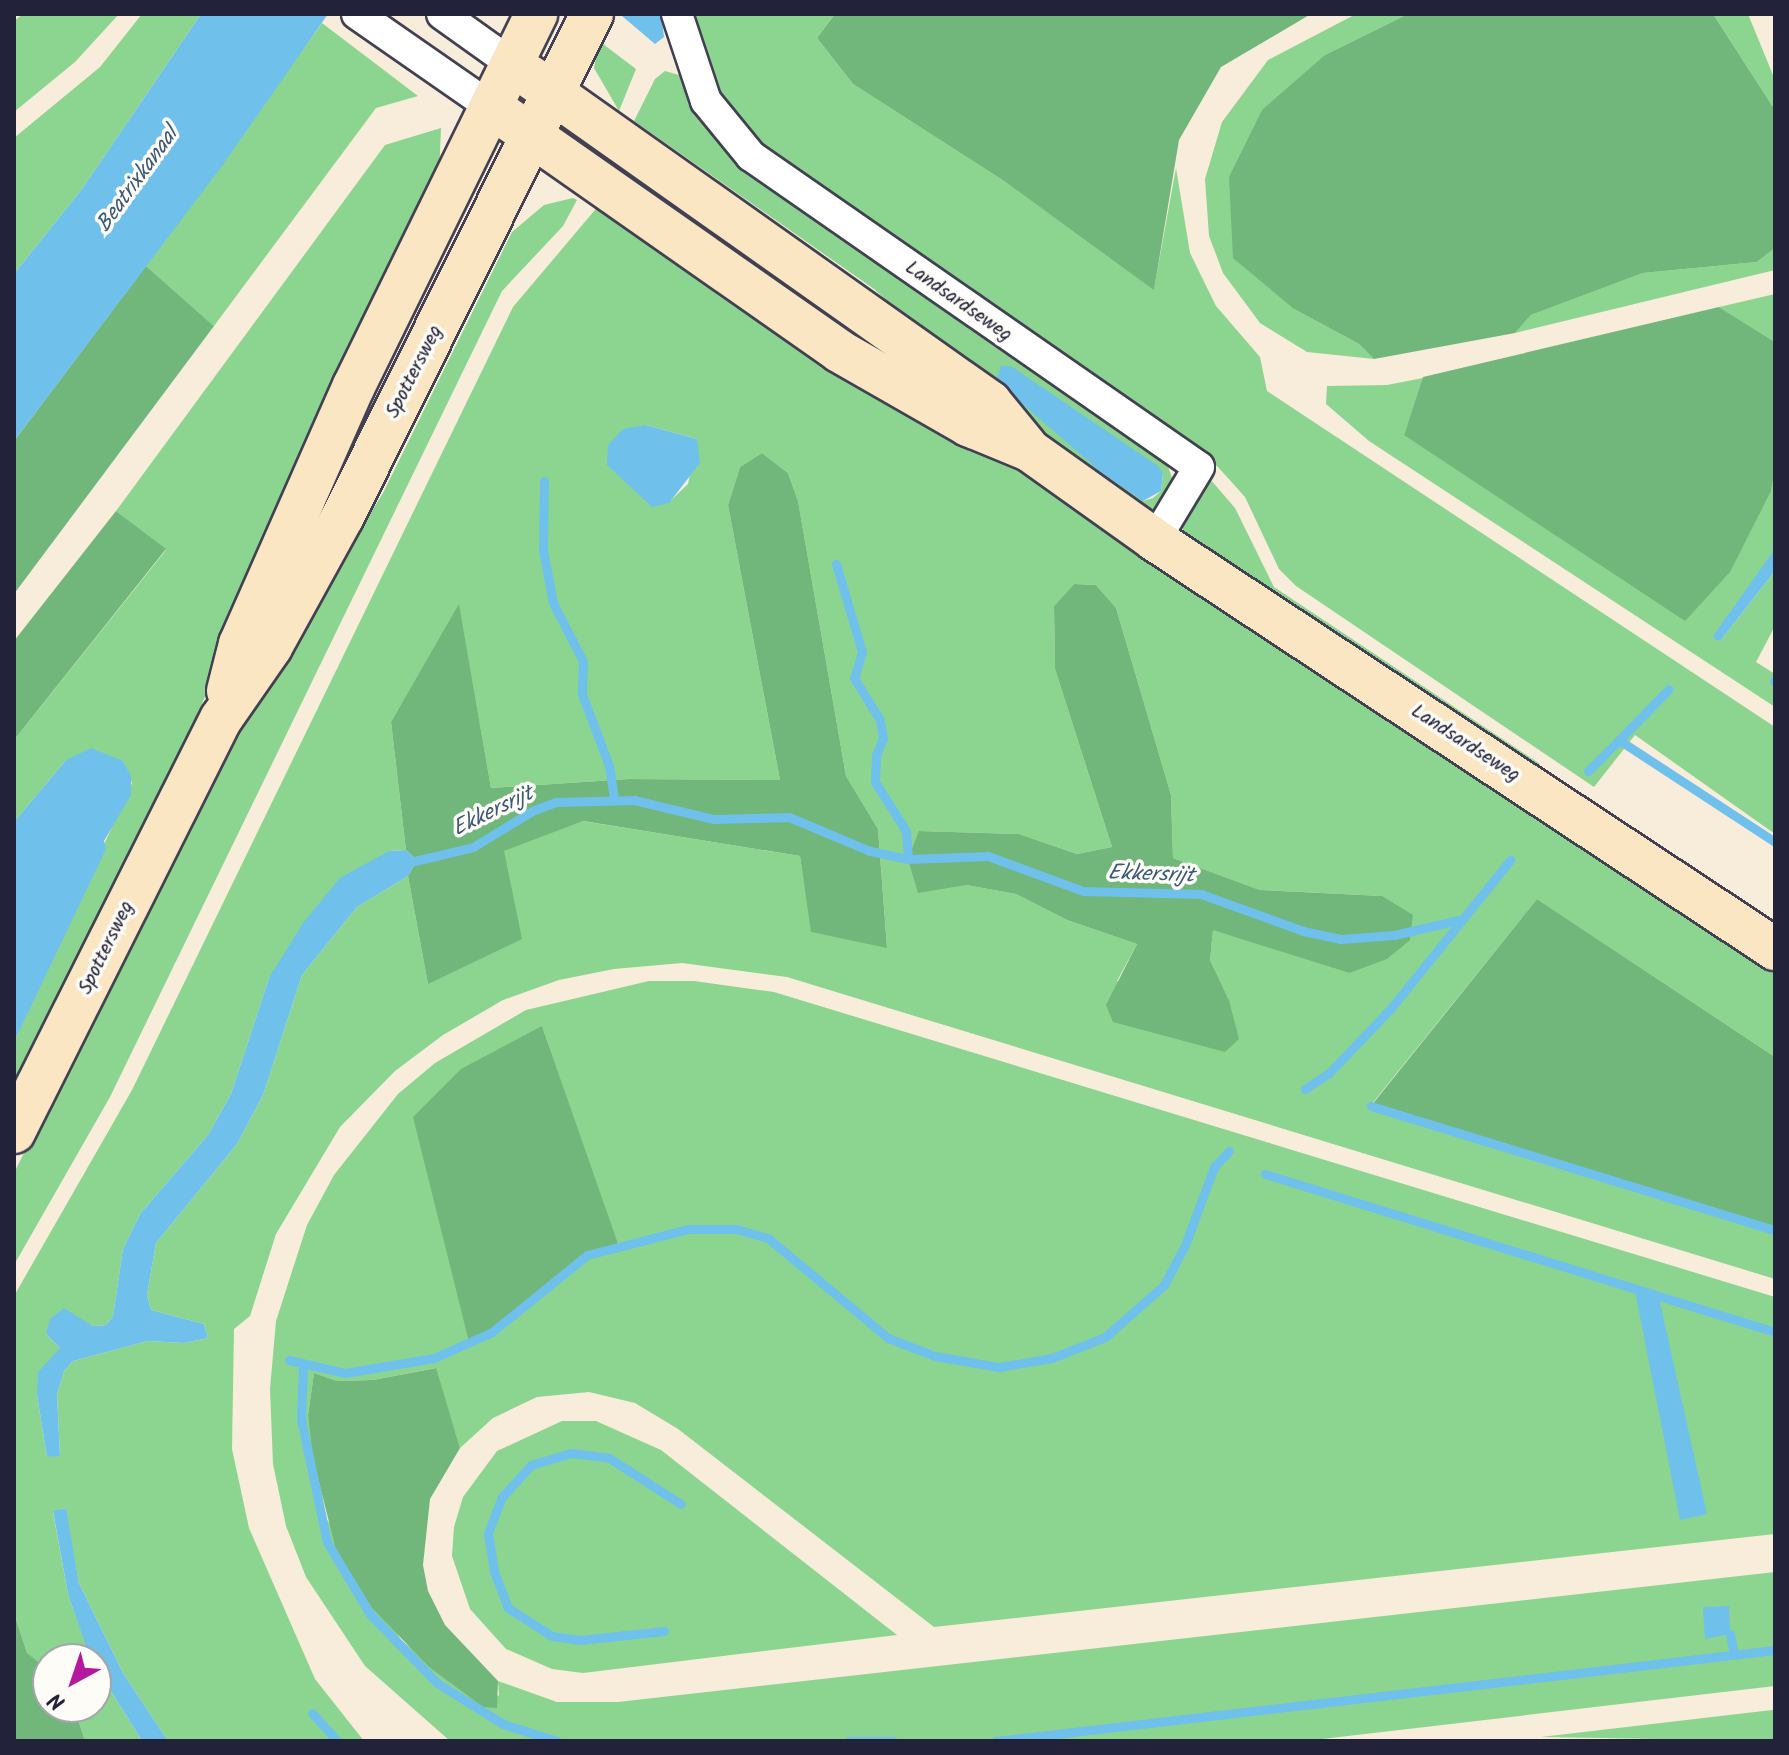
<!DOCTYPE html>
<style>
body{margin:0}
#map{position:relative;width:1789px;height:1755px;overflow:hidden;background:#f8ecda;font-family:Kalam,sans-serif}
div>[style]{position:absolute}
.green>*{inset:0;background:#8cd590}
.forest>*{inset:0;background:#71b67a}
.water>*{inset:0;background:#6fc0eb}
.stream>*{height:9px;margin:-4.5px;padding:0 4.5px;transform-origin:4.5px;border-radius:4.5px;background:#6fc0eb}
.roads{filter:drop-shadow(2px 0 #424053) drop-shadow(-2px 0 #424053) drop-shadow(0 2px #424053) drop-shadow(0 -2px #424053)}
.street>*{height:30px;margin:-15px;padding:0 15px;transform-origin:15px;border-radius:15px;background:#fff}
.secondary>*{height:42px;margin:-21px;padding:0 21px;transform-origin:21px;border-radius:21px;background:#fbe6c3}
span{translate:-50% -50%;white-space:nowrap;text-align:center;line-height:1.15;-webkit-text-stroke:7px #fdfcf7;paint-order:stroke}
.street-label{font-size:20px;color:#22223b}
.water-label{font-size:22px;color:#3d5979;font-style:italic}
.frame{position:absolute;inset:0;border:16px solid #22223b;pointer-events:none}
.north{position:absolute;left:32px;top:1643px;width:80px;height:80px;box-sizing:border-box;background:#fdfcf7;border:2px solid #a5a5ac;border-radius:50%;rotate:220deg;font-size:22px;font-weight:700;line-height:32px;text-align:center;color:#22223b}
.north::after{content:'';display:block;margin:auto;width:28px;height:36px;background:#b5179e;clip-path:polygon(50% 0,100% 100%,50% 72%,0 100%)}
</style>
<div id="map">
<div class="green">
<i style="clip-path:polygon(23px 14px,119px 14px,75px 62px,14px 112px,14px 21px)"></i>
<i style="clip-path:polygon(142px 14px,201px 14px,82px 189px,14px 274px,14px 138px,100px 67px)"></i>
<i style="clip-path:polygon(690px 14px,835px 14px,817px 38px,853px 84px,1004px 181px,1154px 289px,1176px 168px,1190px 253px,1216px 306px,1260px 357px,1267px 391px,1775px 727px,1775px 834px,1635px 735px,1594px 787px,1296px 586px,1279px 569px,1245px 497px,1218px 467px,746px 134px,723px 105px)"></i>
<i style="clip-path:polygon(1356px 14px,1408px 14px,1325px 55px,1294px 309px,1359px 344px,1374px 359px,1307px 352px,1260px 323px,1223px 273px,1209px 236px,1205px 179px,1222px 122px,1268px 60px)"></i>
<i style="clip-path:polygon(1713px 14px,1748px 14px,1775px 80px,1775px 110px)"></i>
<i style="clip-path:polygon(322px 23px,418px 96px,376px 108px,214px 326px,146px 266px)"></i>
<i style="clip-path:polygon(599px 41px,636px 69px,619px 111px,594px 68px)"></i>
<i style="clip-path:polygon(evenodd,665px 71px,679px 75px,715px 137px,763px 183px,1167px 464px,1174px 483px,1158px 507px,1150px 511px,1084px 473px,874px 289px,634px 121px,655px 79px,665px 71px,1127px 447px,1163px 474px,1161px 491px,1153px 498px,1143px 501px,1127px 447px)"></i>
<i style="clip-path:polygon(441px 128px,439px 177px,141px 839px,14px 1097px,14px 1042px,132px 783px,123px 761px,66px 760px,14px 822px,14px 740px,166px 550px,116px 511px,385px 145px)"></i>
<i style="clip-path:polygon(573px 198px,577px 200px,563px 226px,502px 291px,110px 1097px,14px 1265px,14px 1173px,241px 719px,383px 493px,512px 232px,544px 205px)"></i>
<i style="clip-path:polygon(evenodd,600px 204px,1017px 466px,1775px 964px,1775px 1057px,1537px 899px,1371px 1105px,1775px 1230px,1775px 1279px,787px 977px,682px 963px,614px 969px,559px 980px,503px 1000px,443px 1035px,395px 1071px,340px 1127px,276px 1234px,250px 1316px,234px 1329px,232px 1449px,249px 1528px,315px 1679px,364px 1741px,168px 1741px,123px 1673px,79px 1583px,65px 1508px,53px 1512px,68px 1594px,91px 1659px,48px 1659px,48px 1670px,43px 1670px,27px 1653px,14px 1613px,14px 1296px,132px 1090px,513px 307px,600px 204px,646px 425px,697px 439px,688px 484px,669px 502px,652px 506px,646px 425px,600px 204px,762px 453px,788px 473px,798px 501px,846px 776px,878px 829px,887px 947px,812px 932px,800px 856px,582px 821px,503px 851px,428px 984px,408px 876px,357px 907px,302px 975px,263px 1095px,237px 1144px,156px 1243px,147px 1295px,151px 1310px,204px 1324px,208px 1338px,184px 1343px,148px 1341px,73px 1361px,64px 1371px,57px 1394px,60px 1455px,47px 1457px,37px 1395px,60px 1348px,46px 1334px,51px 1325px,64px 1309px,93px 1326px,106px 1325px,113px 1316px,123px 1249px,140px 1214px,208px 1135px,231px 1094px,269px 978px,389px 851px,406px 850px,391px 722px,459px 606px,491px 788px,629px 779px,780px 780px,728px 505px,740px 467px,762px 453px,600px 204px,1074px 584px,1096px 585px,1116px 608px,1171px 795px,1173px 858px,1260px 890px,1382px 896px,1349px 973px,1213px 929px,1210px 960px,1229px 1000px,1117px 981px,1137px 944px,1067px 920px,1016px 894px,966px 885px,919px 831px,1019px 834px,1077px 854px,1112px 847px,1055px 669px,1054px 606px,1074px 584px)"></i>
<i style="clip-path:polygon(1775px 248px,1775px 270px,1515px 333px,1531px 315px,1643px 273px,1757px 262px)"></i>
<i style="clip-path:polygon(1775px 294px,1775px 342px,1719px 307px)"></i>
<i style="clip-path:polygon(1423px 378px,1404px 435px,1771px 491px,1775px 471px,1775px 549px,1721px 640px,1775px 571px,1775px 626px,1756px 662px,1775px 674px,1775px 707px,1369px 441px,1326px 404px,1327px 386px,1387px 385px)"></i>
<i style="clip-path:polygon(1210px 479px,1235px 508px,1274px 587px,1540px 764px,1528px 770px,1183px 537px,1183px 521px)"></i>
<i style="clip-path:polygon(evenodd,649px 981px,694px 981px,774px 992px,1775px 1297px,1775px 1534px,934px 1627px,678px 1429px,635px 1403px,589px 1392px,537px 1397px,493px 1418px,460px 1448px,435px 1368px,373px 1380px,337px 1381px,314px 1373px,308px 1415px,326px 1518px,401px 1640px,483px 1707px,499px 1695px,498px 1681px,557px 1702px,618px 1702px,1775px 1572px,1775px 1686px,1305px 1741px,450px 1741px,365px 1666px,306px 1577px,286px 1526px,273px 1464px,270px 1389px,276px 1321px,307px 1225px,334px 1175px,398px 1094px,435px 1063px,526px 1010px,649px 981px,542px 1026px,617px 1244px,587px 1256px,470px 1346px,542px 1026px)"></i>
<i style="clip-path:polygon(562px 1421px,596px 1421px,661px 1450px,897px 1635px,583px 1673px,552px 1669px,506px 1649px,470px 1609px,452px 1556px,454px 1527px,463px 1497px,497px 1451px)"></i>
<i style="clip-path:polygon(96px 1667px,142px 1741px,85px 1741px,74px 1707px,96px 1707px)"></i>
<i style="clip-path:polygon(1775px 1710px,1775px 1741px,1541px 1737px,1772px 1710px)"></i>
</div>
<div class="forest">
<i style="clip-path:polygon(835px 14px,1311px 14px,1221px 67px,1179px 140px,1154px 290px,1004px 181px,853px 84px,817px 38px)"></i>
<i style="clip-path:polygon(1408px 14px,1713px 14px,1775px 110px,1775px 248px,1757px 262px,1643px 273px,1531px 315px,1515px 333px,1374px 359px,1359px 344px,1294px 309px,1233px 258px,1229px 177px,1262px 110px,1325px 55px)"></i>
<i style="clip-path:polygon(146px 266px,214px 326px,14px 594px,14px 441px)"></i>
<i style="clip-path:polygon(1719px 307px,1775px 342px,1775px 471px,1771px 491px,1730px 572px,1685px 621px,1404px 435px,1423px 377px)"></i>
<i style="clip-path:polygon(762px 453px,788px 473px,798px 501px,846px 776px,878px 829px,887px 948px,811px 932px,800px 856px,583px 821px,504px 851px,522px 939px,428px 984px,408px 876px,417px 860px,406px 850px,391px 722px,459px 604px,491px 788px,629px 779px,780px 780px,728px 505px,740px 467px)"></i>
<i style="clip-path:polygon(116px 511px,166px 549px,14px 740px,14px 641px)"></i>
<i style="clip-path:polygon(1074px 584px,1096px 585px,1116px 608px,1171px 795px,1173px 858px,1260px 890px,1382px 896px,1413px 915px,1410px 940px,1387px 959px,1349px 973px,1213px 930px,1210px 960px,1229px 1000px,1239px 1039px,1225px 1052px,1113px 1022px,1106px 1005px,1137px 944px,1067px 920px,1016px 894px,966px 885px,918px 893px,908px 859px,919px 831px,1019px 834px,1077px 854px,1112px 847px,1055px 669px,1054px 606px)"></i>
<i style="clip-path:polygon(1537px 899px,1775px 1057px,1775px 1230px,1371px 1106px)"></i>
<i style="clip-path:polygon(542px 1026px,618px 1244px,587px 1256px,470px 1346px,413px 1117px,461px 1069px)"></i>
<i style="clip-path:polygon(436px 1368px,460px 1448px,430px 1499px,423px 1565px,428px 1591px,445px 1625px,498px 1681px,497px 1708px,483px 1707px,429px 1667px,372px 1608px,336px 1550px,313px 1458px,308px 1415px,314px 1373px,337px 1381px,373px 1380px)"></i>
<i style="clip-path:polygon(14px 1613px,27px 1653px,48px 1670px,48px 1707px,74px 1707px,85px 1741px,14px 1741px)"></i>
</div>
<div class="water">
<i style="clip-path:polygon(201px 14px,328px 14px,222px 166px,14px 441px,14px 274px,82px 189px)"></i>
<i style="clip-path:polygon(661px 14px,664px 37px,655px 44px,622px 16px)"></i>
<i style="clip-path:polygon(1001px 366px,1011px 366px,1158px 466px,1163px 473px,1161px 491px,1143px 501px,1102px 473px,996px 381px)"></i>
<i style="clip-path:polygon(646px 425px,697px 439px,700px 463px,669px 503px,652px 507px,607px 465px,608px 445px,623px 429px)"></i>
<i style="clip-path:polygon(1775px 549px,1775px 571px,1721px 640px,1716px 640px,1713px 636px)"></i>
<i style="clip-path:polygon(91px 748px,123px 761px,131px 776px,131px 795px,104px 841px,106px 849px,14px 1042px,14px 822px,66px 760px)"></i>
<i style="clip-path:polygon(406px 850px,417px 860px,408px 876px,357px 907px,302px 975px,263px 1095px,237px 1144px,156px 1243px,147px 1295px,151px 1310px,204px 1324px,208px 1338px,184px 1343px,148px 1341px,73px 1361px,64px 1371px,57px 1394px,60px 1456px,47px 1457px,37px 1395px,38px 1372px,60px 1348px,46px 1334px,50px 1319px,64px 1308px,93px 1326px,106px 1325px,113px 1316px,123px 1249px,140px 1214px,208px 1135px,231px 1094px,269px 978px,303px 923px,340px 878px,389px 851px)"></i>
<i style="clip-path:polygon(1635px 1291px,1659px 1298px,1707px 1514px,1680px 1520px)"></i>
<i style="clip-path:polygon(66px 1508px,79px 1583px,123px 1673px,168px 1741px,142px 1741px,96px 1667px,96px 1659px,89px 1655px,68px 1594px,53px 1511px)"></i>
<i style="clip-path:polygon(1729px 1606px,1730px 1634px,1705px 1639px,1703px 1607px)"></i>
</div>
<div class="stream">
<i style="left:544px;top:481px;width:69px;rotate:90.8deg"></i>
<i style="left:543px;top:550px;width:54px;rotate:79.3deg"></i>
<i style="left:553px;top:603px;width:65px;rotate:62.7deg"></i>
<i style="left:583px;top:661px;width:33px;rotate:92deg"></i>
<i style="left:582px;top:694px;width:77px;rotate:69.4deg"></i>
<i style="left:609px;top:766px;width:33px;rotate:81deg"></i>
<i style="left:836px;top:564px;width:92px;rotate:73.5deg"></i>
<i style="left:862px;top:652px;width:27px;rotate:107deg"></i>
<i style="left:854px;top:678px;width:49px;rotate:58.2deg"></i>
<i style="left:880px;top:720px;width:18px;rotate:81deg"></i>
<i style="left:883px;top:738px;width:18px;rotate:112deg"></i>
<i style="left:876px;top:755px;width:27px;rotate:92deg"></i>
<i style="left:875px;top:782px;width:58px;rotate:57.7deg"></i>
<i style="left:906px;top:831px;width:28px;rotate:86deg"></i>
<i style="left:1774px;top:681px;width:1px;rotate:45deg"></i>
<i style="left:1619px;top:740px;width:71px;rotate:-45.6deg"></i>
<i style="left:1588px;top:771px;width:44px;rotate:-45deg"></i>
<i style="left:1619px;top:740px;width:186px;rotate:33.2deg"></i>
<i style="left:406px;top:863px;width:69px;rotate:-13.4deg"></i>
<i style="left:473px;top:847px;width:69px;rotate:-31.4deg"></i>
<i style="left:532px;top:811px;width:26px;rotate:-21deg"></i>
<i style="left:556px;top:802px;width:78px;rotate:-1.5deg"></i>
<i style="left:634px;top:800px;width:81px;rotate:13.5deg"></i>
<i style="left:713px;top:819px;width:76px;rotate:-1.5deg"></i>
<i style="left:789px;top:817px;width:88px;rotate:22.8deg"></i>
<i style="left:870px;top:851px;width:39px;rotate:12deg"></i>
<i style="left:908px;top:859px;width:80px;rotate:-2.1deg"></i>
<i style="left:988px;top:856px;width:101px;rotate:20.2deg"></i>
<i style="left:1083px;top:891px;width:118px;rotate:1.5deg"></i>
<i style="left:1201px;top:894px;width:109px;rotate:19.9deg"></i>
<i style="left:1303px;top:931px;width:39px;rotate:12deg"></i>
<i style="left:1341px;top:939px;width:53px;rotate:-4.3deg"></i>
<i style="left:1394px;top:935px;width:70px;rotate:-13.2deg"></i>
<i style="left:1305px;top:1089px;width:29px;rotate:-34deg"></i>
<i style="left:1329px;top:1073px;width:91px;rotate:-46.3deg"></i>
<i style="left:1392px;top:1007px;width:189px;rotate:-51.2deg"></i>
<i style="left:1371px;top:1106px;width:423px;rotate:17.1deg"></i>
<i style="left:1265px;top:1174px;width:534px;rotate:17.21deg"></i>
<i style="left:289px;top:1360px;width:57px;rotate:13.1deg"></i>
<i style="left:345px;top:1373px;width:90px;rotate:-9.6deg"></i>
<i style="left:434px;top:1358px;width:64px;rotate:-24.1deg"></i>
<i style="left:492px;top:1332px;width:122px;rotate:-39deg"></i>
<i style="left:587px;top:1255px;width:104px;rotate:-14.4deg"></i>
<i style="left:688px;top:1229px;width:48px"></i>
<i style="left:736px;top:1229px;width:33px;rotate:16deg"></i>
<i style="left:768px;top:1238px;width:156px;rotate:39.8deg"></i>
<i style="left:888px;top:1338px;width:50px;rotate:21deg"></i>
<i style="left:935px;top:1356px;width:65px;rotate:9.8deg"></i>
<i style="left:999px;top:1367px;width:54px;rotate:-9.6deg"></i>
<i style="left:1052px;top:1358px;width:57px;rotate:-21.6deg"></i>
<i style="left:1105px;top:1337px;width:79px;rotate:-41.4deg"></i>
<i style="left:1164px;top:1285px;width:45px;rotate:-62.3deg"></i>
<i style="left:1185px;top:1245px;width:83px;rotate:-69.6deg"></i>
<i style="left:1214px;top:1167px;width:22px;rotate:-47deg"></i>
<i style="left:303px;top:1365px;width:54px;rotate:92.1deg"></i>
<i style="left:301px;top:1419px;width:126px;rotate:78.1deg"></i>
<i style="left:327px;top:1542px;width:84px;rotate:59.2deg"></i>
<i style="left:370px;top:1614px;width:96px;rotate:45.8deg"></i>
<i style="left:437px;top:1683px;width:78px;rotate:31.8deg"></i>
<i style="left:503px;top:1724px;width:57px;rotate:17.5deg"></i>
<i style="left:664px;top:1631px;width:84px;rotate:173.9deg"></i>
<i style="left:580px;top:1640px;width:28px;rotate:-172deg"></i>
<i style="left:552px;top:1636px;width:52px;rotate:-147.5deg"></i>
<i style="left:508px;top:1608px;width:40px;rotate:-111deg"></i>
<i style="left:494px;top:1571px;width:38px;rotate:-99deg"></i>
<i style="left:488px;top:1533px;width:39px;rotate:-69deg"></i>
<i style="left:502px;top:1497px;width:43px;rotate:-47.8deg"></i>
<i style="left:531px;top:1465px;width:42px;rotate:-16.7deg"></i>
<i style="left:571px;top:1453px;width:38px;rotate:7deg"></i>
<i style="left:609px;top:1458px;width:85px;rotate:32.6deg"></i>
<i style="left:1730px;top:1634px;width:21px;rotate:79deg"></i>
<i style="left:312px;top:1713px;width:38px;rotate:48deg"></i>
<i style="left:849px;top:1741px;width:44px"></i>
<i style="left:996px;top:1741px;width:784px;rotate:-6.66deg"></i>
</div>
<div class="roads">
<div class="street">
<i style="left:357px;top:14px;width:163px;rotate:34.8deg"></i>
<i style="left:442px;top:14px;width:86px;rotate:35.5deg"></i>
<i style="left:677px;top:14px;width:92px;rotate:71.6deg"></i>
<i style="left:706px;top:101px;width:71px;rotate:50.7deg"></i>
<i style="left:751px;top:156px;width:545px;rotate:34.77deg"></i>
<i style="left:1199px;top:467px;width:85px;rotate:121.1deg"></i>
</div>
<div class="secondary">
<i style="left:529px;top:76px;width:565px;rotate:35.27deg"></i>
<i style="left:990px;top:402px;width:57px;rotate:50.7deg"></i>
<i style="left:491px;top:107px;width:425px;rotate:35deg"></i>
<i style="left:839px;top:351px;width:149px;rotate:29.8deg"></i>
<i style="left:968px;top:425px;width:66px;rotate:22.3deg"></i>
<i style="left:1029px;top:450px;width:155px;rotate:35.5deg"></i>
<i style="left:1155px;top:540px;width:743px;rotate:33.41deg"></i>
<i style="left:228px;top:691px;width:49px;rotate:-75.7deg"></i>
<i style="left:240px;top:644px;width:282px;rotate:-66.2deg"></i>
<i style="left:354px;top:386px;width:414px;rotate:-63.9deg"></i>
<i style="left:14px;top:1132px;width:462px;rotate:-63.4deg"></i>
<i style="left:221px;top:719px;width:88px;rotate:-55.2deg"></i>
<i style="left:271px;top:647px;width:149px;rotate:-61.2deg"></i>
<i style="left:343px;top:516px;width:560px;rotate:-63.62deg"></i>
</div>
</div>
<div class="street-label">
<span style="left:958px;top:302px;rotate:35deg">Landsardseweg</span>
<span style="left:415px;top:372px;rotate:-63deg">Spottersweg</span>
<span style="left:1465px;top:744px;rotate:33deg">Landsardseweg</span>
<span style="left:107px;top:948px;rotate:-64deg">Spottersweg</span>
</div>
<div class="water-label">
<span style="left:138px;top:180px;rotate:-54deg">Beatrixkanaal</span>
<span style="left:493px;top:812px;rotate:-26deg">Ekkersrijt</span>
<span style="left:1151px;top:875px;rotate:2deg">Ekkersrijt</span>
</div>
<div class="frame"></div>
<div class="north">N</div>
</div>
